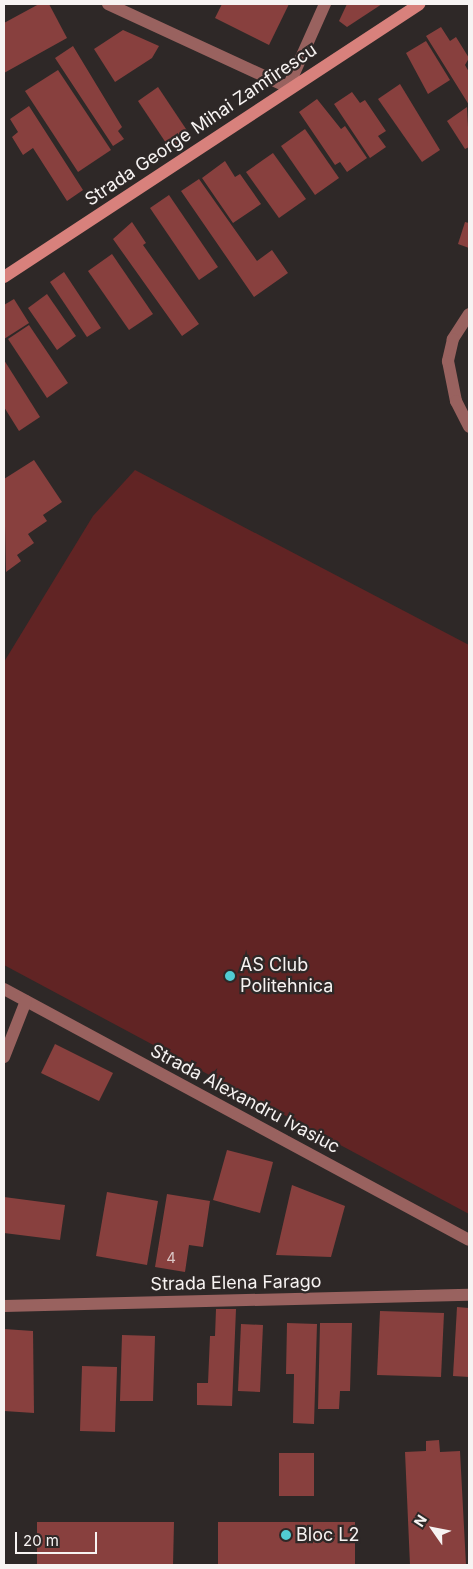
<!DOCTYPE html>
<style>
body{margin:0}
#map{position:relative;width:473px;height:1569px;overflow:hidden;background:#2e2827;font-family:Inter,sans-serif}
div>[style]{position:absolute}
.green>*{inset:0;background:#612424}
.building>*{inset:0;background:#88403e}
.lane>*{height:12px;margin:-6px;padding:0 6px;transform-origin:6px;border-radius:6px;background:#99625f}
.street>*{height:12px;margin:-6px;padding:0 6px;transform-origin:6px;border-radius:6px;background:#99625f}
.secondary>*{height:12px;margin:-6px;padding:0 6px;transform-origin:6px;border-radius:6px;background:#d8817c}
.dots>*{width:14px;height:14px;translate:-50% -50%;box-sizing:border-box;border:2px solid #2e2827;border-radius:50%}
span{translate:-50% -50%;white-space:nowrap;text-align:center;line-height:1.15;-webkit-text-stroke:4.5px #2e2827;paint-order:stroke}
.number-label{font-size:15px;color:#dbc6c5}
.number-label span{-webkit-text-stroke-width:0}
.street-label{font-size:18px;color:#f7f3f2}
.poi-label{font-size:18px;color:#f7f3f2}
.left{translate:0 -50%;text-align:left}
.frame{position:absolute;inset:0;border:5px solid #f7f3f2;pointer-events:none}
.north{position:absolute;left:408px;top:1504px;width:50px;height:50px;-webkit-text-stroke:4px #2e2827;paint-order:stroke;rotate:303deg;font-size:14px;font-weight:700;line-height:20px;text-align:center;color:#f7f3f2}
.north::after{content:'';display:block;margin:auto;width:18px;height:22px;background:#f7f3f2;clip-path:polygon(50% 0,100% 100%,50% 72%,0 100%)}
.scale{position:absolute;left:15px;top:1532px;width:82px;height:22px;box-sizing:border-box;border:2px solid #f7f3f2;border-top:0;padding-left:6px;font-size:15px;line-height:18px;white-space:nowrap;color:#f7f3f2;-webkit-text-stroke:4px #2e2827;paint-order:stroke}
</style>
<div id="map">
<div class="green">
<i style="clip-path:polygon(135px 470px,469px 645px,469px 1214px,4px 965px,4px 662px,93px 516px)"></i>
</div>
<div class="building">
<i style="clip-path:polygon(39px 4px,49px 4px,67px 38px,4px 73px,4px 23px)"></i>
<i style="clip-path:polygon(222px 4px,289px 4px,269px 45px,215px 18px)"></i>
<i style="clip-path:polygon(347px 4px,382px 4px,347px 27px,339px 21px)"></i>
<i style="clip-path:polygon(441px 27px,450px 41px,456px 37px,469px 58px,465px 65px,469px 72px,469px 105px,426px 36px)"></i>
<i style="clip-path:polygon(123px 30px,159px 46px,152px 58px,115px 82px,94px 49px)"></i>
<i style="clip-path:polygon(426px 41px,450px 80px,428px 94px,406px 53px)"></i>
<i style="clip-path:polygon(73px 46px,122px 127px,118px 131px,124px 139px,113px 146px,55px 58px)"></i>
<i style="clip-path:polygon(58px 70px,111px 150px,78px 172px,25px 91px)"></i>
<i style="clip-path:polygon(400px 84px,440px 150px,422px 162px,378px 99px)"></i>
<i style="clip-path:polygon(158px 87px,190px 135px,170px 149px,138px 101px)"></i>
<i style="clip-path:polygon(352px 92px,360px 103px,365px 100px,386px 131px,378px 136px,386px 147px,370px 158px,334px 104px)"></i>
<i style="clip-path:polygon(317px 99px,341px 129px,345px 126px,367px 158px,347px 172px,340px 162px,335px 165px,299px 112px)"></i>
<i style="clip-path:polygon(29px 106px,83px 190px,67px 201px,33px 148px,23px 155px,12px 137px,18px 132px,10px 119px)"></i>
<i style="clip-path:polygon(467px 107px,469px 147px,465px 149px,447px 121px)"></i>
<i style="clip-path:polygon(305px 129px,339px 178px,315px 195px,281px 146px)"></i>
<i style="clip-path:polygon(273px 153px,306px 199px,279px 218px,246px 172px)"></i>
<i style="clip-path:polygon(225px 161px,235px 177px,240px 174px,261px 204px,233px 223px,202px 178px)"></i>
<i style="clip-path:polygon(199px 179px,257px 261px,272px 250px,288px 273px,254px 297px,181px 191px)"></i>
<i style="clip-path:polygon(169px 195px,218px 267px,199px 280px,150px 208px)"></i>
<i style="clip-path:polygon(132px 222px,146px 243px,143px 245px,199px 324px,182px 336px,113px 239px)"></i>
<i style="clip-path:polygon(465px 222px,469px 223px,469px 248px,458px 244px)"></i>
<i style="clip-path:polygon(112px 254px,153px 314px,129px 330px,88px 271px)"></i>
<i style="clip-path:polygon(64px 272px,101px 328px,87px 337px,50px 282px)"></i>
<i style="clip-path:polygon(47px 294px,76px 336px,57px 350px,28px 308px)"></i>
<i style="clip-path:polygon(14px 299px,29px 323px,4px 339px,4px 305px)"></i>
<i style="clip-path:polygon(29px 325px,68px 383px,47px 398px,8px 339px)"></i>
<i style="clip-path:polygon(4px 360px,40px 417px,19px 431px,4px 407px)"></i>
<i style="clip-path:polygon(34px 460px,62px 502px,43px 515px,47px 521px,28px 534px,34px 543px,17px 555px,21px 561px,6px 572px,4px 479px)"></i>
<i style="clip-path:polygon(55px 1044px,113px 1073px,99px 1101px,41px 1073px)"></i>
<i style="clip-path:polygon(227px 1150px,273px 1162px,260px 1213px,213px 1200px)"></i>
<i style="clip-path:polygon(292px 1185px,345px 1206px,331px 1257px,276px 1255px)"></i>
<i style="clip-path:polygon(107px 1192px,158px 1201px,147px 1265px,96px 1256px)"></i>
<i style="clip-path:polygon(167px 1194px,210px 1201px,203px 1247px,189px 1245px,185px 1272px,155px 1267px)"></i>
<i style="clip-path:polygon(4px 1197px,65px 1205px,60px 1240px,4px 1233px)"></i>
<i style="clip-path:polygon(457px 1307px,469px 1308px,469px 1377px,453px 1376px)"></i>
<i style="clip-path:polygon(216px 1309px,236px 1309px,232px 1406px,197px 1405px,197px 1383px,208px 1383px,210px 1336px,215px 1336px)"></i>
<i style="clip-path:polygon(380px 1311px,444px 1313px,441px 1377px,377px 1375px)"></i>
<i style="clip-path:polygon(287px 1323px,317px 1324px,314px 1424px,293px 1423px,294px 1374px,286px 1374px)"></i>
<i style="clip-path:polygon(320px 1323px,352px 1323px,350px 1391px,340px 1391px,339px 1409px,318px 1409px)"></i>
<i style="clip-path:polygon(241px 1324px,263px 1325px,260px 1392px,238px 1391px)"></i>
<i style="clip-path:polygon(4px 1329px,33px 1331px,34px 1413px,4px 1411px)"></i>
<i style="clip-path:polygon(122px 1335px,155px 1336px,153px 1401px,120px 1401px)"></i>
<i style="clip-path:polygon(82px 1366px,117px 1367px,115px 1432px,80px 1431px)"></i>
<i style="clip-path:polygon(439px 1440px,440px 1452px,460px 1451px,466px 1565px,410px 1565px,405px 1452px,426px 1451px,426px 1441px)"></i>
<i style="clip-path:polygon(279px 1453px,314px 1453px,314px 1496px,279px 1496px)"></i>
<i style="clip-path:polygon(37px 1522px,174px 1522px,173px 1565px,37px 1565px)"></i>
<i style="clip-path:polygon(218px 1522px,355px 1522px,355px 1565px,218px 1565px)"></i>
</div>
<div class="lane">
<i style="left:469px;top:314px;width:30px;rotate:123deg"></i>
<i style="left:453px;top:339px;width:23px;rotate:103deg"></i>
<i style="left:448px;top:361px;width:41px;rotate:78.7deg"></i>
<i style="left:456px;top:401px;width:29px;rotate:63deg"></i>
</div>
<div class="street">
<i style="left:108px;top:4px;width:198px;rotate:24.8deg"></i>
<i style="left:288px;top:87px;width:91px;rotate:-66deg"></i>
<i style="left:4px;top:989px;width:528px;rotate:28.36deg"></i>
<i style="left:4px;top:1057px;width:60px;rotate:-68.6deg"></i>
<i style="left:4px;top:1306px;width:465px;rotate:-1.4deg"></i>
</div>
<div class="secondary">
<i style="left:4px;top:277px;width:497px;rotate:-33.3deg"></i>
</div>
<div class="dots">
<i style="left:230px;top:976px;background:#51ccd3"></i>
<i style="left:286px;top:1535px;background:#51ccd3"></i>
</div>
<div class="number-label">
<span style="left:171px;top:1258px">4</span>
</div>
<div class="street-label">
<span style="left:201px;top:125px;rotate:-34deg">Strada George Mihai Zamfirescu</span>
<span style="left:245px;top:1099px;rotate:28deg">Strada Alexandru Ivasiuc</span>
<span style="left:236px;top:1283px;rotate:-1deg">Strada Elena Farago</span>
</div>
<div class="poi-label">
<span class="left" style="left:240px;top:976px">AS Club<br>Politehnica</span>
<span class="left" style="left:296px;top:1535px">Bloc L2</span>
</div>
<div class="frame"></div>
<div class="north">N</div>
<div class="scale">20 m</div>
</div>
